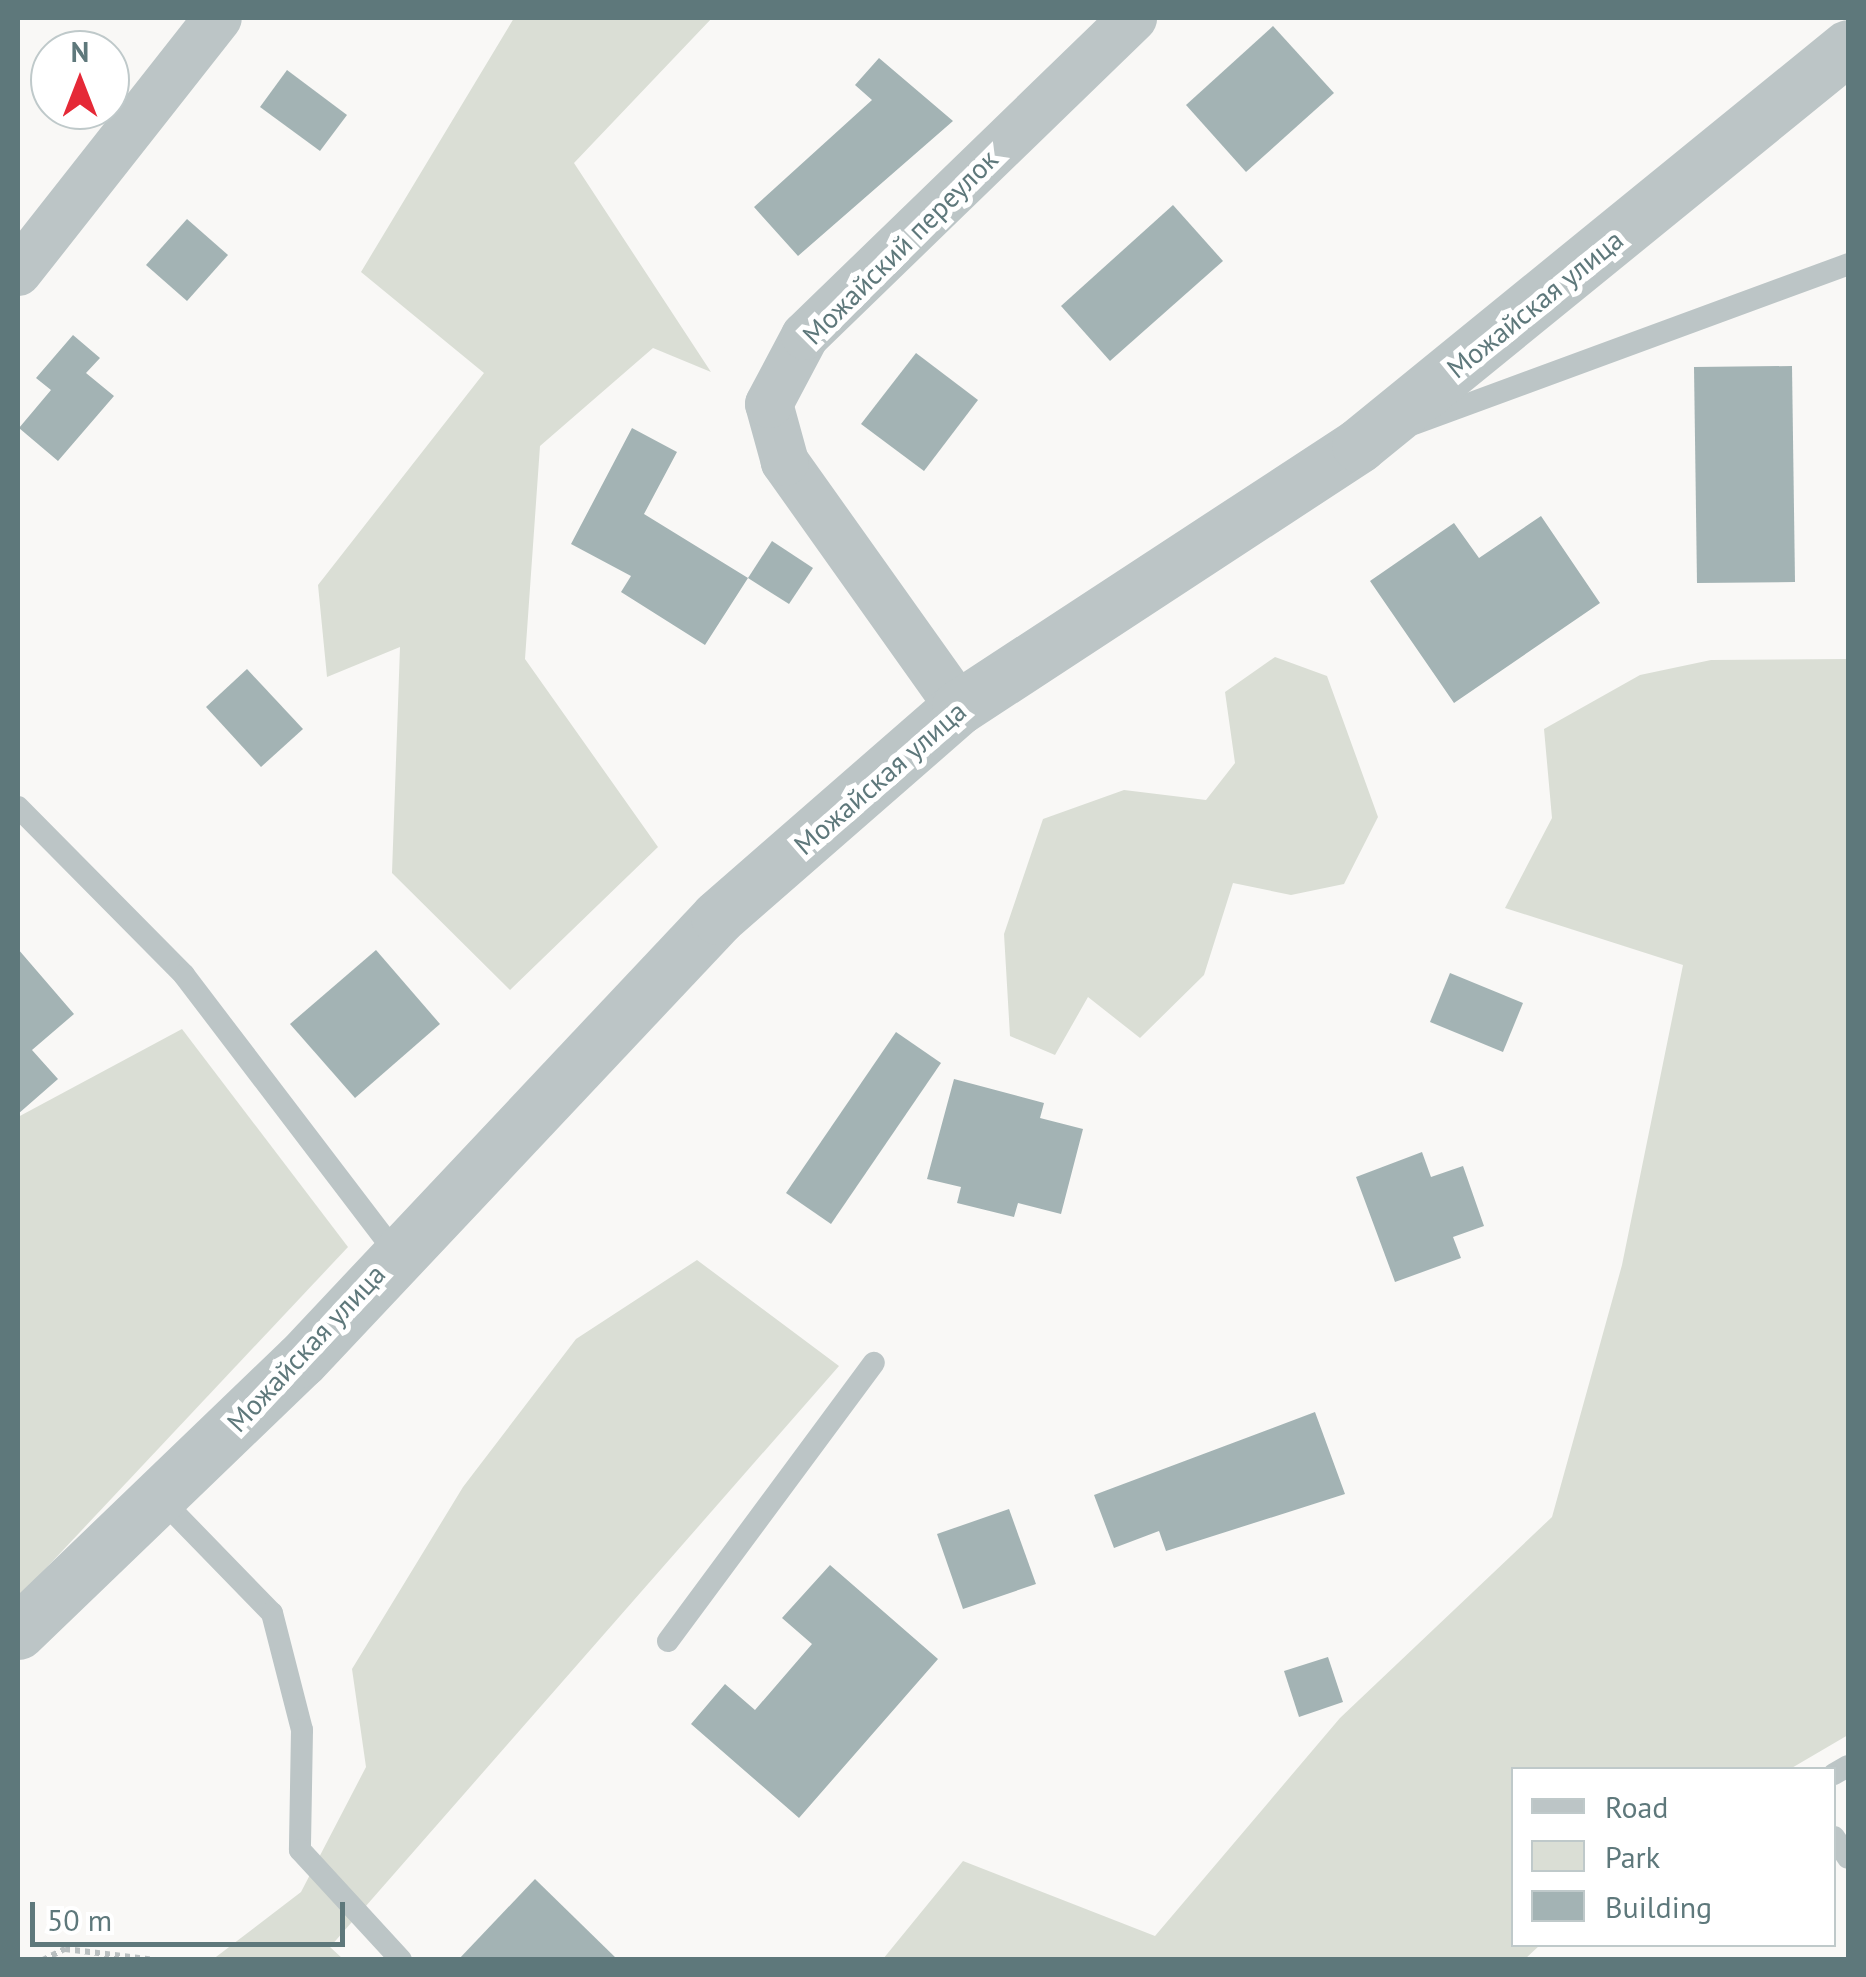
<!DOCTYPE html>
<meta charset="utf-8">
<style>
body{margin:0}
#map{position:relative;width:1866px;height:1977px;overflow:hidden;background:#f9f8f6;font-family:"PT Sans",sans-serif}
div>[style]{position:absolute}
.green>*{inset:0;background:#daded5}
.building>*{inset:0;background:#a3b3b4}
.path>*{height:6px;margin-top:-3px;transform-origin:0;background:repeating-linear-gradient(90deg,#b9bfc0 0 5px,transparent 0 10px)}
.service>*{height:22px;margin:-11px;padding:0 11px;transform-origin:11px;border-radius:11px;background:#bcc5c6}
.minor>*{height:48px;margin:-24px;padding:0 24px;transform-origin:24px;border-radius:24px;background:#bcc5c6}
.tertiary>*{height:55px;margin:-27.5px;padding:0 27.5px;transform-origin:27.5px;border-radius:27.5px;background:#bcc5c6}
span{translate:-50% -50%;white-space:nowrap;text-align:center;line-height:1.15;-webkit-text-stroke:10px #fff;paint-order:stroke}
.street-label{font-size:28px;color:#5e787b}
.frame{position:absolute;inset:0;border:20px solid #5e787b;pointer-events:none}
.legend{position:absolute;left:1511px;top:1767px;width:325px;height:180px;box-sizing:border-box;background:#fff;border:2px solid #bfc9ca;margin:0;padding:12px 18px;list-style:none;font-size:30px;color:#5e787b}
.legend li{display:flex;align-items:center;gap:20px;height:50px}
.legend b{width:50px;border:2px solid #bfc9ca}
.north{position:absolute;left:30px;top:30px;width:100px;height:100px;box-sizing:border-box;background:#fff;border:2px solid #bfc9ca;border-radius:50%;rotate:0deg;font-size:28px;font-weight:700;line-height:40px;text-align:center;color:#5e787b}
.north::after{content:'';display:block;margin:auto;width:35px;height:45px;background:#e52937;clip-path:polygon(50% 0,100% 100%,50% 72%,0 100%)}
.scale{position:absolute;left:30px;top:1902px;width:315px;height:45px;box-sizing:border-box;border:5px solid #5e787b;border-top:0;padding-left:12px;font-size:30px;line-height:35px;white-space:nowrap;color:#5e787b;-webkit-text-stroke:8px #fff;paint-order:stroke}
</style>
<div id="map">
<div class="green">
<i style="clip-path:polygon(514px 18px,712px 18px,574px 163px,711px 372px,653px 348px,540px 446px,525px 659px,658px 847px,510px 990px,392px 873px,400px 647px,327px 677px,318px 585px,484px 373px,361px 272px)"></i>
<i style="clip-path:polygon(1275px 657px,1327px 676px,1378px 817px,1344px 884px,1291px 895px,1233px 883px,1204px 975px,1140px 1038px,1088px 997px,1055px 1055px,1010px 1036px,1004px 934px,1043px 819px,1124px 790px,1206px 800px,1235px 763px,1225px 692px)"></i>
<i style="clip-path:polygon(1848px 659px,1848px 1735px,1790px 1769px,1514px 1770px,1514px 1944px,1540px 1945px,1525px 1959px,883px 1959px,963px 1861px,1155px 1936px,1340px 1718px,1552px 1517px,1622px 1265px,1683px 965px,1505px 908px,1552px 818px,1544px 729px,1640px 675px,1711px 660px)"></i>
<i style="clip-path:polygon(182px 1029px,348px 1247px,18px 1598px,18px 1117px)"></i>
<i style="clip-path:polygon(697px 1260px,839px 1366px,330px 1947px,343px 1959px,212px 1960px,301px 1892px,366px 1767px,352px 1669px,463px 1487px,576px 1339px)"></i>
</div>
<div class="building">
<i style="clip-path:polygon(1273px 26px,1334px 93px,1246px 172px,1186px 105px)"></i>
<i style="clip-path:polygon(879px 58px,953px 121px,798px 256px,754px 207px,872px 100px,855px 85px)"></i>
<i style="clip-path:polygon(287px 70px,347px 115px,320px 151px,260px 107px)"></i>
<i style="clip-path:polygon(1173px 205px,1223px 261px,1110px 361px,1061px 306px)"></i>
<i style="clip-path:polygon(187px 219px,228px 255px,187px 301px,146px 265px)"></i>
<i style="clip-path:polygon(73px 335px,100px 358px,86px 373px,114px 396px,58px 461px,19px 428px,51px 390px,36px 378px)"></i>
<i style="clip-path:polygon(916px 353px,978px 400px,924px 471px,861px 424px)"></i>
<i style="clip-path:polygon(1792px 366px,1795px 582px,1697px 583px,1694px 367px)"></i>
<i style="clip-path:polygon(632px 428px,677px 452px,644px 514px,748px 578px,705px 645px,621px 592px,631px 576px,571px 544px)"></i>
<i style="clip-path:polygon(1541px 516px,1600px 603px,1454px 703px,1370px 581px,1454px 523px,1479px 558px)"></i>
<i style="clip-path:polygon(772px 541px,813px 568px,789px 604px,748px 578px)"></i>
<i style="clip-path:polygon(247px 669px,303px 729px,261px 767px,206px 707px)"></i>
<i style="clip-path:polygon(18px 949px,74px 1014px,32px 1050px,58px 1079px,18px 1114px)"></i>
<i style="clip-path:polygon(376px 950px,440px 1024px,355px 1098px,290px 1024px)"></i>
<i style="clip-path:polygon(1450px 973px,1523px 1003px,1503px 1052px,1430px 1022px)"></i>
<i style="clip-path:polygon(896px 1032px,941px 1063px,831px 1224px,786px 1193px)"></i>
<i style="clip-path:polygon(954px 1079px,1044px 1103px,1040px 1118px,1083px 1129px,1061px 1214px,1018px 1203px,1014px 1217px,957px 1203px,961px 1187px,927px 1179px)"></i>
<i style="clip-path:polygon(1422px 1152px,1431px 1177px,1463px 1166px,1484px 1226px,1453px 1237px,1461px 1258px,1395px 1282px,1356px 1177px)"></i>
<i style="clip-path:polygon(1315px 1412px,1345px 1494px,1166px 1551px,1159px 1531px,1114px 1548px,1094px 1495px)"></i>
<i style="clip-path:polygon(1009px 1509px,1036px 1584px,963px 1609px,937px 1534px)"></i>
<i style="clip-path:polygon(830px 1565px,938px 1659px,799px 1818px,691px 1724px,725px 1684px,755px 1710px,812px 1644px,782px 1618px)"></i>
<i style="clip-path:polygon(1328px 1657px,1343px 1702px,1299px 1717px,1284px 1671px)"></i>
<i style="clip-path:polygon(535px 1879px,618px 1960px,458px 1960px)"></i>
</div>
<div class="path">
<i style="left:43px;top:1960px;width:25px;rotate:-27deg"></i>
<i style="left:65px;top:1949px;width:91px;rotate:7deg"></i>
</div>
<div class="service">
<i style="left:1414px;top:424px;width:463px;rotate:-20.2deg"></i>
<i style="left:18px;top:807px;width:236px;rotate:45.3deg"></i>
<i style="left:184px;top:975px;width:350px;rotate:52.7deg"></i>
<i style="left:159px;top:1497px;width:162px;rotate:45.8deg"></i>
<i style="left:272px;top:1613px;width:121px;rotate:75.6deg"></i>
<i style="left:302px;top:1730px;width:120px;rotate:91deg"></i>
<i style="left:300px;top:1850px;width:149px;rotate:47.4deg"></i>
<i style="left:668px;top:1641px;width:346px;rotate:-53.5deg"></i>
<i style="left:1834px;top:1774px;width:16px;rotate:-30deg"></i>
<i style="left:1834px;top:1837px;width:25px;rotate:56deg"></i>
</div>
<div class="minor">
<i style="left:18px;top:272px;width:323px;rotate:-51.8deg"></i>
<i style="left:959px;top:707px;width:301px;rotate:-125.4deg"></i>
<i style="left:785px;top:462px;width:60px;rotate:-105.4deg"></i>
<i style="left:769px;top:404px;width:77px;rotate:-62.1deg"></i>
<i style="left:805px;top:336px;width:457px;rotate:-44.1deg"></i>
</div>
<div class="tertiary">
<i style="left:18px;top:1632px;width:393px;rotate:-43.9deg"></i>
<i style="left:301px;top:1360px;width:608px;rotate:-46.73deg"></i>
<i style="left:718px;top:917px;width:320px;rotate:-41.1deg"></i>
<i style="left:959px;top:707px;width:478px;rotate:-33.2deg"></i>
<i style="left:1359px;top:445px;width:630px;rotate:-39.14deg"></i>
</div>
<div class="street-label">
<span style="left:900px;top:247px;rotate:-45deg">Можайский переулок</span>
<span style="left:1535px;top:304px;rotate:-39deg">Можайская улица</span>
<span style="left:880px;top:778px;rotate:-41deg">Можайская улица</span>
<span style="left:306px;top:1348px;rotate:-47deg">Можайская улица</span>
</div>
<div class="frame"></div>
<ul class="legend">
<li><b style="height:12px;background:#bcc5c6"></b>Road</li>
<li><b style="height:28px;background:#daded5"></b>Park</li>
<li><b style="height:28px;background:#a3b3b4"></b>Building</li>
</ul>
<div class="north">N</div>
<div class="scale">50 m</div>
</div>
